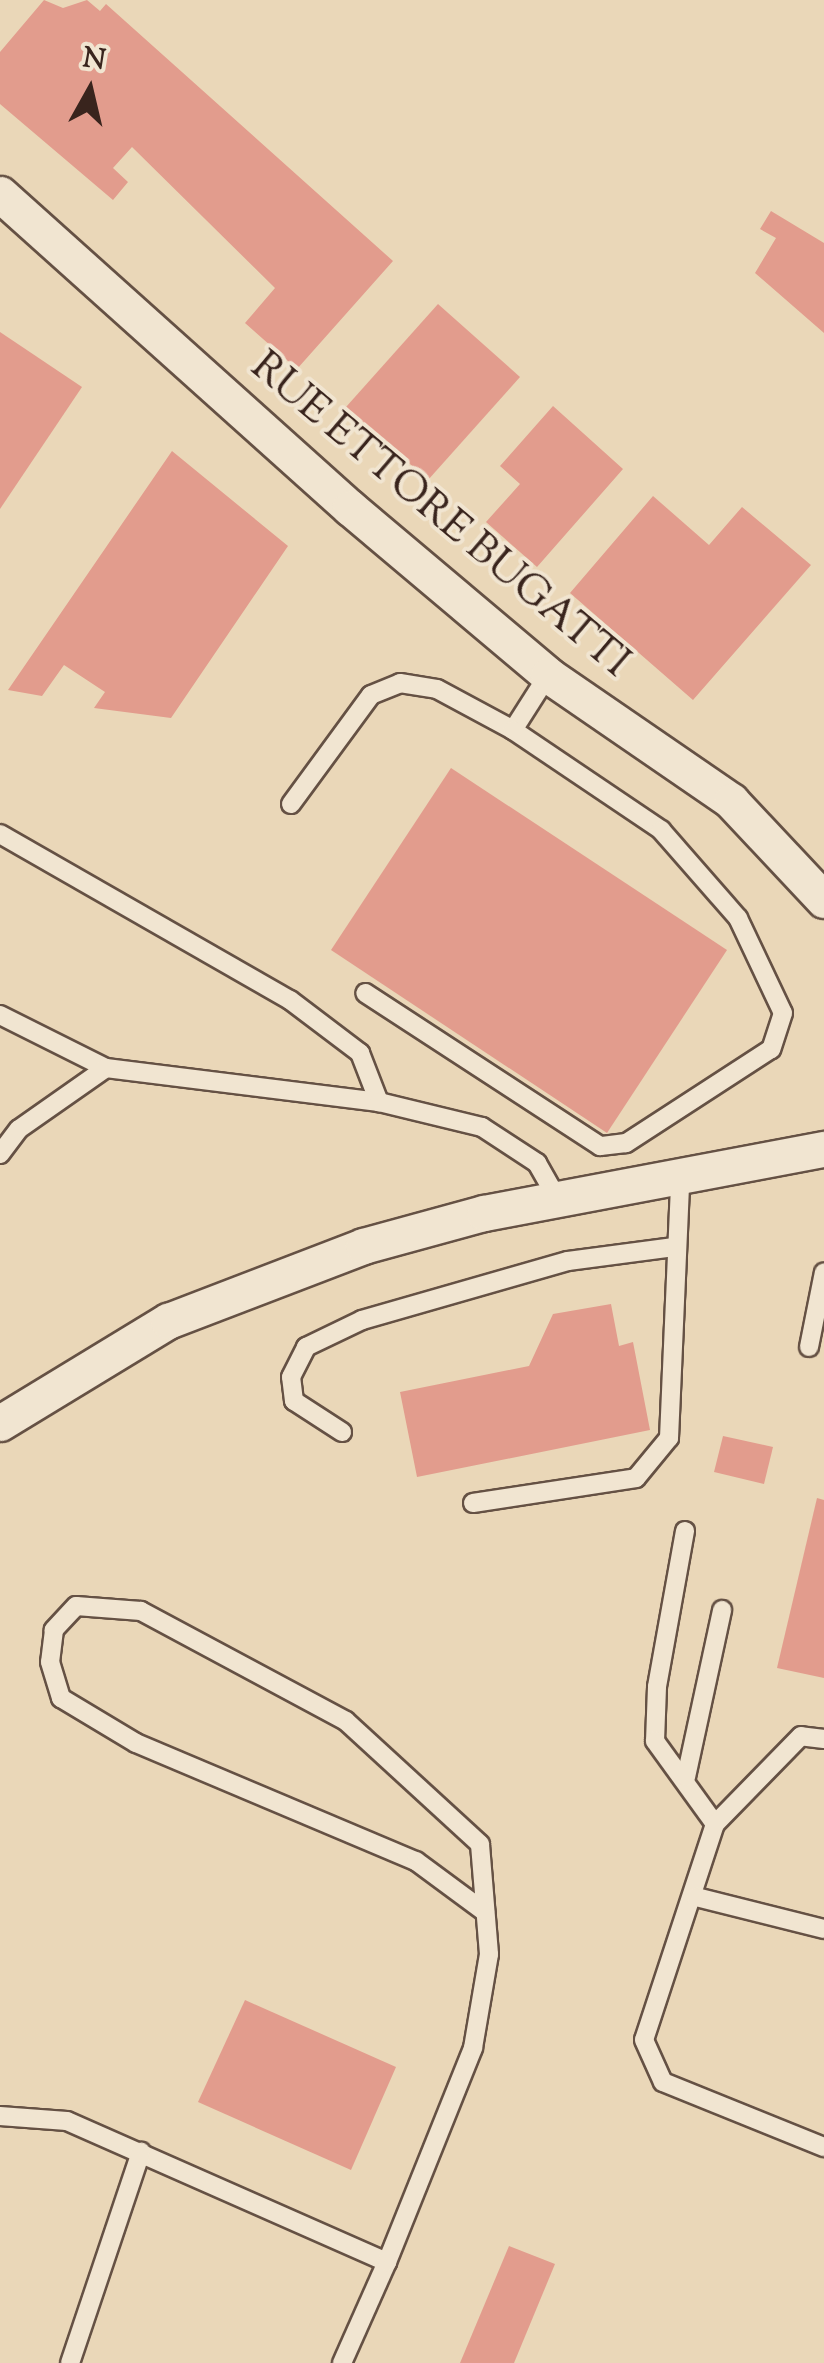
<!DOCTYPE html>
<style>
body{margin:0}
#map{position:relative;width:824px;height:2363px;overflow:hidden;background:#ead7b8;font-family:"Sorts Mill Goudy",serif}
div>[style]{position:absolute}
.building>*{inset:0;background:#e29c8d}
.roads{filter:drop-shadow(2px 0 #655144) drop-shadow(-2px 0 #655144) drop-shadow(0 2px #655144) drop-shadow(0 -2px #655144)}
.service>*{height:18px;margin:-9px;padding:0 9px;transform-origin:9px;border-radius:9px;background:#f1e5d1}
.minor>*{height:35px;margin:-17.5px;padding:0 17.5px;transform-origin:17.5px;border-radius:17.5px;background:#f1e5d1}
span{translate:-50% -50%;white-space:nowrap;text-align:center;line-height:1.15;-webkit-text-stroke:8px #f1e5d1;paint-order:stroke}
.street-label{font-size:42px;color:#39241d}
.north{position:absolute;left:40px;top:40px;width:100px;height:100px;-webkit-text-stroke:8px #f1e5d1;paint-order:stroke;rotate:8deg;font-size:28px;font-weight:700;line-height:40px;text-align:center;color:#39241d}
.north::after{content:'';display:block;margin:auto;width:35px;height:45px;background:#39241d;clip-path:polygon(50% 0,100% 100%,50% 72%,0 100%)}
</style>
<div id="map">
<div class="building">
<i style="clip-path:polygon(44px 0,63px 8px,87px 0,100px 11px,106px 4px,393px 261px,297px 369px,245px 323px,275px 288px,132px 147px,113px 168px,128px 182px,113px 200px,0 104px,0 52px)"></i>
<i style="clip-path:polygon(771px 211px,824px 243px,824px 333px,755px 273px,776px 238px,760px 229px)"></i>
<i style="clip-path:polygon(438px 304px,520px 377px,428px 480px,346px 407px)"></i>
<i style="clip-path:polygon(0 332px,82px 387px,0 509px)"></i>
<i style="clip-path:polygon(553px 406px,623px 469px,537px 567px,486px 522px,520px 484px,500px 466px)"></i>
<i style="clip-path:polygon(172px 451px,288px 546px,171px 718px,94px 708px,105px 692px,64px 665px,42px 696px,8px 690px)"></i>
<i style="clip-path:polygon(653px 496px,709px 545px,742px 507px,811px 565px,693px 700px,570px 593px)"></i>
<i style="clip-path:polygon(451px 768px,727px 950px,607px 1133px,331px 950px)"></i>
<i style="clip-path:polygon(611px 1304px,619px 1346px,633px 1342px,650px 1430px,417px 1477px,400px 1392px,529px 1366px,553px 1314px)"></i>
<i style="clip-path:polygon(723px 1436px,773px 1447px,764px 1484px,714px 1472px)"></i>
<i style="clip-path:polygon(817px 1498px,824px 1500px,824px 1678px,777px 1668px)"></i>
<i style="clip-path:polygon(245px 2000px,396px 2067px,351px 2170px,198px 2102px)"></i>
<i style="clip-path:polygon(509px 2246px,555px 2264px,514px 2363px,460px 2363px)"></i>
</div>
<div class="roads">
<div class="service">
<i style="left:513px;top:730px;width:65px;rotate:-57.5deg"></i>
<i style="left:291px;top:804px;width:135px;rotate:-53.7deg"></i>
<i style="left:371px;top:695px;width:31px;rotate:-22deg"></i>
<i style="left:400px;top:683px;width:37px;rotate:9deg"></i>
<i style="left:437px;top:689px;width:86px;rotate:28.3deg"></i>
<i style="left:513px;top:730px;width:179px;rotate:34deg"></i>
<i style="left:661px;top:830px;width:117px;rotate:48.8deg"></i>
<i style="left:738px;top:918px;width:105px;rotate:64.7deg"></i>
<i style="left:783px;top:1013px;width:38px;rotate:108deg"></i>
<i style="left:771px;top:1049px;width:173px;rotate:147deg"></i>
<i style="left:626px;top:1143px;width:26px;rotate:173deg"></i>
<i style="left:600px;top:1146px;width:280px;rotate:-146.9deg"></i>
<i style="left:0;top:834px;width:334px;rotate:29.8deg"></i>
<i style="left:290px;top:1000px;width:88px;rotate:37.1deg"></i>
<i style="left:360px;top:1053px;width:53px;rotate:68.8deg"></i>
<i style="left:0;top:1015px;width:119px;rotate:26.6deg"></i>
<i style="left:106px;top:1068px;width:275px;rotate:7.1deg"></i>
<i style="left:379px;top:1102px;width:106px;rotate:13.6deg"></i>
<i style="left:482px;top:1127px;width:66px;rotate:33.2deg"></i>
<i style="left:537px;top:1163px;width:43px;rotate:60.4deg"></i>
<i style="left:0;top:1154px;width:31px;rotate:-53deg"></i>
<i style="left:19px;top:1129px;width:106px;rotate:-35deg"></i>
<i style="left:809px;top:1347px;width:76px;rotate:-78.7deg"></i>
<i style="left:342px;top:1432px;width:57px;rotate:-147.1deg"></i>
<i style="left:294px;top:1401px;width:24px;rotate:-97deg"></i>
<i style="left:291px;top:1377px;width:34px;rotate:-63deg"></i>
<i style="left:306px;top:1347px;width:62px;rotate:-25.7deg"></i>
<i style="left:362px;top:1320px;width:214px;rotate:-16deg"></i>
<i style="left:568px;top:1261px;width:107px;rotate:-7.5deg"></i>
<i style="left:473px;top:1503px;width:165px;rotate:-8.7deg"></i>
<i style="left:636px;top:1478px;width:52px;rotate:-50.5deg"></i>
<i style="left:669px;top:1438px;width:256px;rotate:-87.5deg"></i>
<i style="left:685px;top:1531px;width:158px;rotate:100.2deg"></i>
<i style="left:657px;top:1687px;width:54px;rotate:92.1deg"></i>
<i style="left:655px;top:1741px;width:102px;rotate:54.1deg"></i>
<i style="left:824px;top:1739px;width:23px;rotate:-173deg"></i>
<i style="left:801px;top:1736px;width:123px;rotate:134.3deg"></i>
<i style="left:715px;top:1824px;width:227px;rotate:108.2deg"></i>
<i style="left:644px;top:2040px;width:46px;rotate:65.7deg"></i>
<i style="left:663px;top:2082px;width:174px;rotate:22deg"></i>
<i style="left:686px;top:1777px;width:171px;rotate:-77.8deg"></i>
<i style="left:696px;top:1897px;width:132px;rotate:14deg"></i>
<i style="left:0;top:2116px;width:67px;rotate:4.3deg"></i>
<i style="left:67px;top:2121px;width:350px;rotate:23.8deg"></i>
<i style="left:387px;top:2262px;width:111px;rotate:114deg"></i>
<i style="left:387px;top:2262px;width:231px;rotate:-68.1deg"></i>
<i style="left:473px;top:2048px;width:95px;rotate:-80.3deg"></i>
<i style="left:489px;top:1954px;width:110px;rotate:-94.7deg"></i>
<i style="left:480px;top:1844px;width:182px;rotate:-137.5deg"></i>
<i style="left:346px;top:1721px;width:233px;rotate:-151.8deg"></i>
<i style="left:141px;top:1611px;width:65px;rotate:-175.6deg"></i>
<i style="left:76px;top:1606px;width:33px;rotate:133deg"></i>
<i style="left:54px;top:1630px;width:32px;rotate:97deg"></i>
<i style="left:50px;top:1662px;width:38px;rotate:73deg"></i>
<i style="left:61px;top:1698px;width:87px;rotate:31deg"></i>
<i style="left:136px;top:1743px;width:304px;rotate:22.9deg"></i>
<i style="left:416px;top:1861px;width:86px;rotate:36.5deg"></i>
<i style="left:70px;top:2363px;width:223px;rotate:-71.4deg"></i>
</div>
<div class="minor">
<i style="left:0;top:194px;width:470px;rotate:41.9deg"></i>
<i style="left:350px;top:508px;width:259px;rotate:40.1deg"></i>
<i style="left:548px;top:675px;width:222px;rotate:34.5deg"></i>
<i style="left:731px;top:801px;width:136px;rotate:46.8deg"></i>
<i style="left:0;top:1423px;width:197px;rotate:-31.3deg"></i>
<i style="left:168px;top:1321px;width:209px;rotate:-21deg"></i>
<i style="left:363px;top:1246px;width:125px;rotate:-15.3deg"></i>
<i style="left:484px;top:1213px;width:346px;rotate:-10.7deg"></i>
</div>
</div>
<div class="street-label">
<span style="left:439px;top:516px;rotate:40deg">RUE ETTORE BUGATTI</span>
</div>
<div class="north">N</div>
</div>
